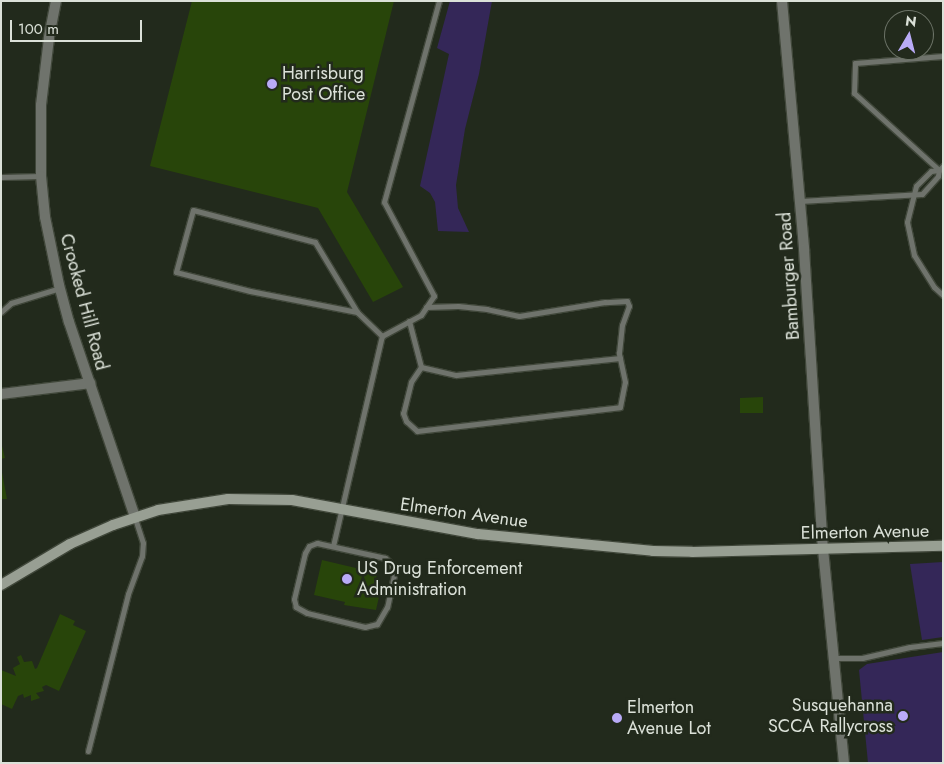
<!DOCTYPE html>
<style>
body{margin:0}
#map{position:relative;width:944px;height:764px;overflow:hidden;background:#222a1c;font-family:Jost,sans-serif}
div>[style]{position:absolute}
.green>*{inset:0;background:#342758}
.building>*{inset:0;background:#28450a}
.roads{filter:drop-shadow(1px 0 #40473a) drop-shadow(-1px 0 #40473a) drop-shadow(0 1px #40473a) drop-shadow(0 -1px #40473a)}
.service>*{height:5px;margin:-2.5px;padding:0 2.5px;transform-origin:2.5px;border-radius:2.5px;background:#6f736c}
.minor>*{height:10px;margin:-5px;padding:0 5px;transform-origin:5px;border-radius:5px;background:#6f736c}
.tertiary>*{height:10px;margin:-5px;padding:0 5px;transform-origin:5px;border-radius:5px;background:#6f736c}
.secondary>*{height:10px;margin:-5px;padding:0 5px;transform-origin:5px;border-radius:5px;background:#989f93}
.dots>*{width:14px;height:14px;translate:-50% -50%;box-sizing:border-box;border:2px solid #222a1c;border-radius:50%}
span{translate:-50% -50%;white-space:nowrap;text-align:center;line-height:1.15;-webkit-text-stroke:5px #222a1c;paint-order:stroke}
.poi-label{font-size:18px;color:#dbe1d8}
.left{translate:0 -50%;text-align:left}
.right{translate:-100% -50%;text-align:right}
.street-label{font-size:18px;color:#dbe1d8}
.frame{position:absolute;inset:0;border:2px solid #dbe1d8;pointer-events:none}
.north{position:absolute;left:884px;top:10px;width:50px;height:50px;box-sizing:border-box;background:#222a1c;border:1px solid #6c7367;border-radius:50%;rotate:8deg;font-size:14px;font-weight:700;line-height:20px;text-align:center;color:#dbe1d8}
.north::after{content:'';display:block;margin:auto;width:18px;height:22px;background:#b9abf7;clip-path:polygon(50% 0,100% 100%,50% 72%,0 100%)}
.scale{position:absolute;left:10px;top:20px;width:132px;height:22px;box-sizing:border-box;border:2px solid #dbe1d8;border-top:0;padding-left:6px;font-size:15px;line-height:18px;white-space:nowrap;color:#dbe1d8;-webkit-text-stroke:4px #222a1c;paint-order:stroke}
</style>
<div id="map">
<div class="green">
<i style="clip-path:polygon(450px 1px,492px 1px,479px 74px,465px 129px,456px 185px,458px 208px,469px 232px,438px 231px,435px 202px,430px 193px,420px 186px,449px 54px,437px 48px)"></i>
<i style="clip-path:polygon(943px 562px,943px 637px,922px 640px,910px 564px)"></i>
<i style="clip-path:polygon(943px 652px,943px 763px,868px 763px,859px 670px,867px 664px)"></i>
</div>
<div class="building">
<i style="clip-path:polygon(192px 1px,394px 1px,347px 192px,403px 287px,373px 302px,318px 208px,150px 166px)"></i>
<i style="clip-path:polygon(763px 397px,763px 413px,740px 413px,740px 398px)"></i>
<i style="clip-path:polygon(1px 442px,5px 458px,1px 459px)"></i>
<i style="clip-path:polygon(1px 467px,7px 499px,1px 499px)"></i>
<i style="clip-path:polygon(322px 560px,377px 573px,375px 586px,381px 588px,376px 610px,344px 605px,345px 602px,314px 595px)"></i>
<i style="clip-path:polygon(60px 614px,75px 621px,73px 625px,86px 631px,59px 691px,46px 685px,42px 687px,44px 691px,36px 693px,40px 698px,31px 701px,31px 695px,24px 698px,23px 694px,18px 696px,12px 709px,1px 704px,1px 670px,16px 676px,13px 668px,20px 664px,17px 657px,21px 655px,24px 662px,32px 661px,35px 669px,37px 668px)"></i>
</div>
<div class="roads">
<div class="service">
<i style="left:939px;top:170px;width:115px;rotate:-137.8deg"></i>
<i style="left:854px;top:93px;width:30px;rotate:-88deg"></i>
<i style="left:855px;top:63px;width:88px;rotate:-4.5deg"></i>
<i style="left:939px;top:170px;width:8px;rotate:173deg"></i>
<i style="left:931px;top:171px;width:21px;rotate:135deg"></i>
<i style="left:916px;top:186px;width:37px;rotate:104deg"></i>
<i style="left:907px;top:222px;width:34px;rotate:78deg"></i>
<i style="left:914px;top:255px;width:38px;rotate:58deg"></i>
<i style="left:934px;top:287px;width:12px;rotate:42deg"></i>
<i style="left:1px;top:177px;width:40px;rotate:-1.4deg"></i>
<i style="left:800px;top:201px;width:122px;rotate:-3.3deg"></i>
<i style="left:922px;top:194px;width:24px;rotate:-48deg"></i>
<i style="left:938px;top:176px;width:6px;rotate:-81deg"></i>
<i style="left:939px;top:170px;width:6px;rotate:-45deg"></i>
<i style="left:1px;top:312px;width:13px;rotate:-42deg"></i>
<i style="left:11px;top:303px;width:51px;rotate:-17deg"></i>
<i style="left:357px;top:312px;width:109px;rotate:-168.9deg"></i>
<i style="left:250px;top:291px;width:76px;rotate:-165.6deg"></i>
<i style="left:176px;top:272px;width:64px;rotate:-74.7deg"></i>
<i style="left:193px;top:210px;width:126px;rotate:14.7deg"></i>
<i style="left:315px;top:242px;width:82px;rotate:59deg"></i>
<i style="left:357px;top:312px;width:35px;rotate:44deg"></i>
<i style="left:409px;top:321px;width:48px;rotate:75.4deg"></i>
<i style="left:421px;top:367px;width:18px;rotate:124deg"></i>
<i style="left:411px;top:382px;width:32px;rotate:104deg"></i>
<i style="left:403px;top:413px;width:9px;rotate:69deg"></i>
<i style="left:406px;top:421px;width:15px;rotate:42deg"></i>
<i style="left:417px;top:431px;width:204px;rotate:-6.7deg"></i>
<i style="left:620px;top:407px;width:25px;rotate:-79deg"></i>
<i style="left:625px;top:382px;width:30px;rotate:-102deg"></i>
<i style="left:619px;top:353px;width:28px;rotate:-84deg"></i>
<i style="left:622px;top:325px;width:20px;rotate:-70deg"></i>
<i style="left:629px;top:306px;width:5px;rotate:-112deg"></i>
<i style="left:627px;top:301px;width:22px;rotate:177deg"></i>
<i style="left:605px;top:302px;width:87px;rotate:170.8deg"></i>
<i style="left:519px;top:316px;width:33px;rotate:-168deg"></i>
<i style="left:487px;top:309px;width:29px;rotate:-174deg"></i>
<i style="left:458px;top:306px;width:32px;rotate:178deg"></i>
<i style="left:421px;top:367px;width:36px;rotate:13deg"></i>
<i style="left:456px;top:375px;width:165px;rotate:-5.9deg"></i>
<i style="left:317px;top:543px;width:70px;rotate:12.4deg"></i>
<i style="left:385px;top:558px;width:9px;rotate:41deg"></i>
<i style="left:392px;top:564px;width:11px;rotate:80deg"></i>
<i style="left:394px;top:575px;width:33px;rotate:102deg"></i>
<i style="left:387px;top:607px;width:20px;rotate:120deg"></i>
<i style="left:377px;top:624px;width:12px;rotate:166deg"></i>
<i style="left:365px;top:627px;width:60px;rotate:-166.4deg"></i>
<i style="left:307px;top:613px;width:13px;rotate:-151deg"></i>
<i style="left:296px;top:607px;width:8px;rotate:-104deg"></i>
<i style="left:294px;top:599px;width:47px;rotate:-76.6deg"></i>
<i style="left:305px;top:553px;width:8px;rotate:-60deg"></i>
<i style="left:309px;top:546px;width:9px;rotate:-21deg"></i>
<i style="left:333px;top:546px;width:216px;rotate:-76.9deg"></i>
<i style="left:382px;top:336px;width:44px;rotate:-28.3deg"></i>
<i style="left:421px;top:315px;width:23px;rotate:-56deg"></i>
<i style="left:434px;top:296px;width:106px;rotate:-118deg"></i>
<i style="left:384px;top:202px;width:208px;rotate:-74.7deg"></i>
<i style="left:835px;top:658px;width:27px"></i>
<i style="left:862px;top:658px;width:49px;rotate:-12.9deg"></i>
<i style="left:910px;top:647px;width:33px;rotate:-7deg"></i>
<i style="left:88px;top:751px;width:162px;rotate:-75.7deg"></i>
<i style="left:128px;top:594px;width:40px;rotate:-69.8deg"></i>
<i style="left:142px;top:556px;width:13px;rotate:-86deg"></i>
<i style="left:143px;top:543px;width:26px;rotate:-108deg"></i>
</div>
<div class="minor">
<i style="left:782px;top:1px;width:249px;rotate:84.9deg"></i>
<i style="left:804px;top:249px;width:301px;rotate:86.4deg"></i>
<i style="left:823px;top:549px;width:215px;rotate:84.4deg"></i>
<i style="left:1px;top:394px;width:90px;rotate:-7deg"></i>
</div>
<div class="tertiary">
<i style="left:56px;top:1px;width:38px;rotate:101deg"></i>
<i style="left:49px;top:38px;width:67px;rotate:96.8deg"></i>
<i style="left:41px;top:105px;width:71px;rotate:90deg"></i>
<i style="left:41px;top:176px;width:41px;rotate:84.4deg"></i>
<i style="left:45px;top:217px;width:69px;rotate:78.4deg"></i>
<i style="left:59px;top:285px;width:38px;rotate:75deg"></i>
<i style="left:69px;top:322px;width:206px;rotate:71.3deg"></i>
</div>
<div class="secondary">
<i style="left:1px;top:585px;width:80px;rotate:-30.7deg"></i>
<i style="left:70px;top:544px;width:47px;rotate:-23.8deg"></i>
<i style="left:113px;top:525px;width:47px;rotate:-18.4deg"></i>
<i style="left:158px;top:510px;width:71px;rotate:-8.9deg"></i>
<i style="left:228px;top:499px;width:64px;rotate:0.9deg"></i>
<i style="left:292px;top:500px;width:189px;rotate:10.4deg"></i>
<i style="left:478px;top:534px;width:176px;rotate:5.5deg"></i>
<i style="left:653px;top:551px;width:39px;rotate:1deg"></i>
<i style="left:692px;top:552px;width:251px;rotate:-1.4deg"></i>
</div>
</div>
<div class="dots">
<i style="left:272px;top:84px;background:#b9abf7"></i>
<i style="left:347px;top:579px;background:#b9abf7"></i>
<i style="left:903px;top:716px;background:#b9abf7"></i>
<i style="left:617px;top:718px;background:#b9abf7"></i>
</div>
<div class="poi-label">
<span class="left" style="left:282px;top:84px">Harrisburg<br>Post Office</span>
<span class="left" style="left:357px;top:579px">US Drug Enforcement<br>Administration</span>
<span class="right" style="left:893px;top:716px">Susquehanna<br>SCCA Rallycross</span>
<span class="left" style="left:627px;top:718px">Elmerton<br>Avenue Lot</span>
</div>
<div class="street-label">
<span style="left:789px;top:276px;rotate:-94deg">Bamburger Road</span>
<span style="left:84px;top:302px;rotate:75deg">Crooked Hill Road</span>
<span style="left:464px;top:513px;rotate:8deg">Elmerton Avenue</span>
<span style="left:865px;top:532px;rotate:-1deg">Elmerton Avenue</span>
</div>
<div class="frame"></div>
<div class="north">N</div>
<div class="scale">100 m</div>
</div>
